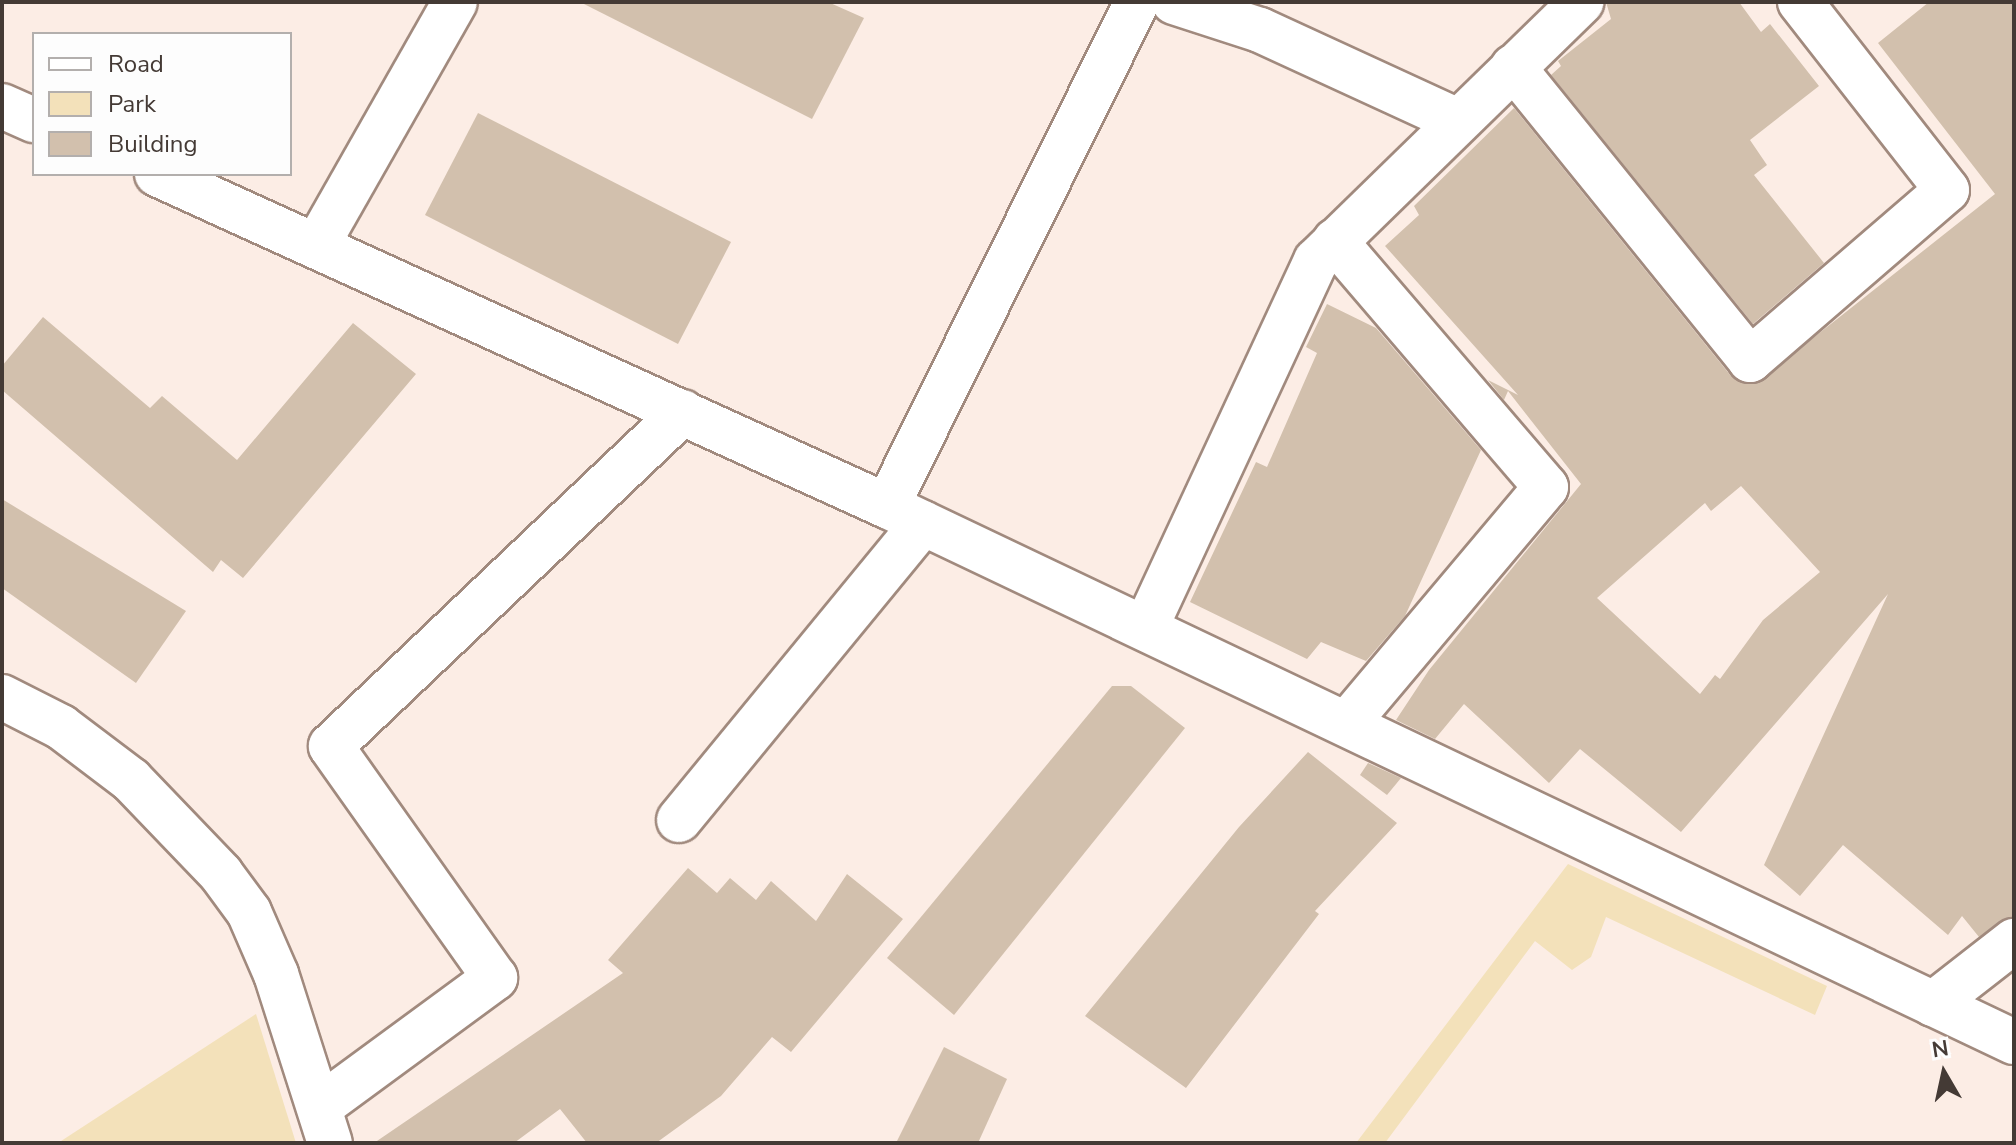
<!DOCTYPE html>
<style>
body{margin:0}
#map{position:relative;width:2016px;height:1145px;overflow:hidden;background:#fcede5;font-family:"Nunito Sans",sans-serif}
div>[style]{position:absolute}
.green>*{inset:0;background:#f3e1ba}
.building>*{inset:0;background:#d2c0ad}
.roads{filter:drop-shadow(2px 0 #a18a7e) drop-shadow(-2px 0 #a18a7e) drop-shadow(0 2px #a18a7e) drop-shadow(0 -2px #a18a7e)}
.minor>*{height:44px;margin:-22px;padding:0 22px;transform-origin:22px;border-radius:22px;background:#fff}
span{translate:-50% -50%;white-space:nowrap;text-align:center;line-height:1.15;-webkit-text-stroke:8px #fdfdfd;paint-order:stroke}
.frame{position:absolute;inset:0;border:4px solid #443a35;pointer-events:none}
.legend{position:absolute;left:32px;top:32px;width:260px;height:144px;box-sizing:border-box;background:#fdfdfd;border:2px solid #b3afad;margin:0;padding:10px 14px;list-style:none;font-size:24px;color:#443a35}
.legend li{display:flex;align-items:center;gap:16px;height:40px}
.legend b{width:40px;border:2px solid #b3afad}
.north{position:absolute;left:1904px;top:1033px;width:80px;height:80px;-webkit-text-stroke:6px #fdfdfd;paint-order:stroke;rotate:351deg;font-size:22px;font-weight:700;line-height:32px;text-align:center;color:#443a35}
.north::after{content:'';display:block;margin:auto;width:28px;height:36px;background:#443a35;clip-path:polygon(50% 0,100% 100%,50% 72%,0 100%)}
</style>
<div id="map">
<div class="green">
<i style="clip-path:polygon(1568px 864px,1827px 986px,1815px 1015px,1606px 917px,1591px 957px,1572px 970px,1535px 941px,1385px 1143px,1356px 1143px)"></i>
<i style="clip-path:polygon(256px 1014px,296px 1143px,58px 1143px)"></i>
</div>
<div class="building">
<i style="clip-path:polygon(580px 2px,828px 2px,864px 18px,812px 119px)"></i>
<i style="clip-path:polygon(1606px 2px,1739px 2px,1761px 32px,1770px 24px,1819px 86px,1750px 140px,1767px 165px,1754px 175px,1824px 263px,1753px 324px,1551px 75px,1561px 66px,1558px 61px,1611px 19px)"></i>
<i style="clip-path:polygon(evenodd,1929px 2px,2014px 2px,2014px 917px,1979px 937px,1962px 916px,1948px 935px,1843px 845px,1800px 896px,1764px 865px,1888px 594px,1681px 832px,1580px 749px,1549px 783px,1464px 704px,1435px 739px,1396px 720px,1429px 670px,1581px 484px,1508px 391px,1504px 400px,1488px 380px,1518px 395px,1385px 246px,1419px 215px,1414px 206px,1514px 108px,1731px 376px,1755px 384px,1995px 194px,1878px 43px,1929px 2px,1741px 486px,1820px 572px,1763px 620px,1720px 679px,1715px 675px,1700px 694px,1597px 598px,1705px 503px,1711px 511px,1741px 486px)"></i>
<i style="clip-path:polygon(478px 113px,731px 242px,678px 344px,425px 215px)"></i>
<i style="clip-path:polygon(1327px 304px,1376px 328px,1481px 450px,1405px 616px,1366px 661px,1321px 642px,1307px 659px,1190px 602px,1256px 462px,1267px 467px,1317px 353px,1306px 347px)"></i>
<i style="clip-path:polygon(43px 317px,150px 408px,162px 396px,237px 460px,353px 323px,416px 374px,243px 578px,221px 560px,213px 572px,2px 390px,2px 366px)"></i>
<i style="clip-path:polygon(2px 499px,186px 611px,136px 683px,2px 588px)"></i>
<i style="clip-path:polygon(1112px 686px,1131px 686px,1185px 728px,954px 1015px,887px 958px)"></i>
<i style="clip-path:polygon(1308px 752px,1397px 823px,1315px 911px,1319px 914px,1186px 1088px,1085px 1016px,1239px 827px)"></i>
<i style="clip-path:polygon(1368px 763px,1401px 778px,1387px 795px,1360px 775px)"></i>
<i style="clip-path:polygon(688px 868px,717px 893px,730px 878px,756px 900px,771px 881px,816px 921px,847px 874px,903px 919px,791px 1052px,772px 1037px,721px 1096px,656px 1143px,587px 1143px,560px 1109px,514px 1143px,374px 1143px,623px 973px,608px 960px)"></i>
<i style="clip-path:polygon(944px 1047px,1007px 1079px,978px 1143px,896px 1143px)"></i>
</div>
<div class="roads">
<div class="minor">
<i style="left:1174px;top:2px;width:90px;rotate:18deg"></i>
<i style="left:1260px;top:30px;width:216px;rotate:24.7deg"></i>
<i style="left:1513px;top:67px;width:377px;rotate:51deg"></i>
<i style="left:1750px;top:360px;width:260px;rotate:-40.8deg"></i>
<i style="left:1947px;top:190px;width:239px;rotate:-128deg"></i>
<i style="left:2px;top:106px;width:35px;rotate:24deg"></i>
<i style="left:157px;top:174px;width:802px;rotate:24.46deg"></i>
<i style="left:887px;top:506px;width:1248px;rotate:25.44deg"></i>
<i style="left:1335px;top:241px;width:324px;rotate:49.4deg"></i>
<i style="left:1546px;top:487px;width:309px;rotate:130.1deg"></i>
<i style="left:317px;top:245px;width:279px;rotate:-60.4deg"></i>
<i style="left:887px;top:506px;width:563px;rotate:-63.62deg"></i>
<i style="left:1146px;top:627px;width:404px;rotate:-65.1deg"></i>
<i style="left:1316px;top:261px;width:371px;rotate:-44.3deg"></i>
<i style="left:2px;top:697px;width:66px;rotate:27deg"></i>
<i style="left:61px;top:727px;width:88px;rotate:37.1deg"></i>
<i style="left:131px;top:780px;width:130px;rotate:46.2deg"></i>
<i style="left:221px;top:874px;width:47px;rotate:53.6deg"></i>
<i style="left:249px;top:912px;width:68px;rotate:66.5deg"></i>
<i style="left:276px;top:974px;width:177px;rotate:72.3deg"></i>
<i style="left:679px;top:820px;width:384px;rotate:-50.6deg"></i>
<i style="left:1933px;top:1004px;width:103px;rotate:-37.9deg"></i>
<i style="left:322px;top:1105px;width:215px;rotate:-36.3deg"></i>
<i style="left:495px;top:978px;width:284px;rotate:-125.3deg"></i>
<i style="left:331px;top:746px;width:485px;rotate:-43.5deg"></i>
</div>
</div>
<div class="frame"></div>
<ul class="legend">
<li><b style="height:10px;background:#fff"></b>Road</li>
<li><b style="height:22px;background:#f3e1ba"></b>Park</li>
<li><b style="height:22px;background:#d2c0ad"></b>Building</li>
</ul>
<div class="north">N</div>
</div>
